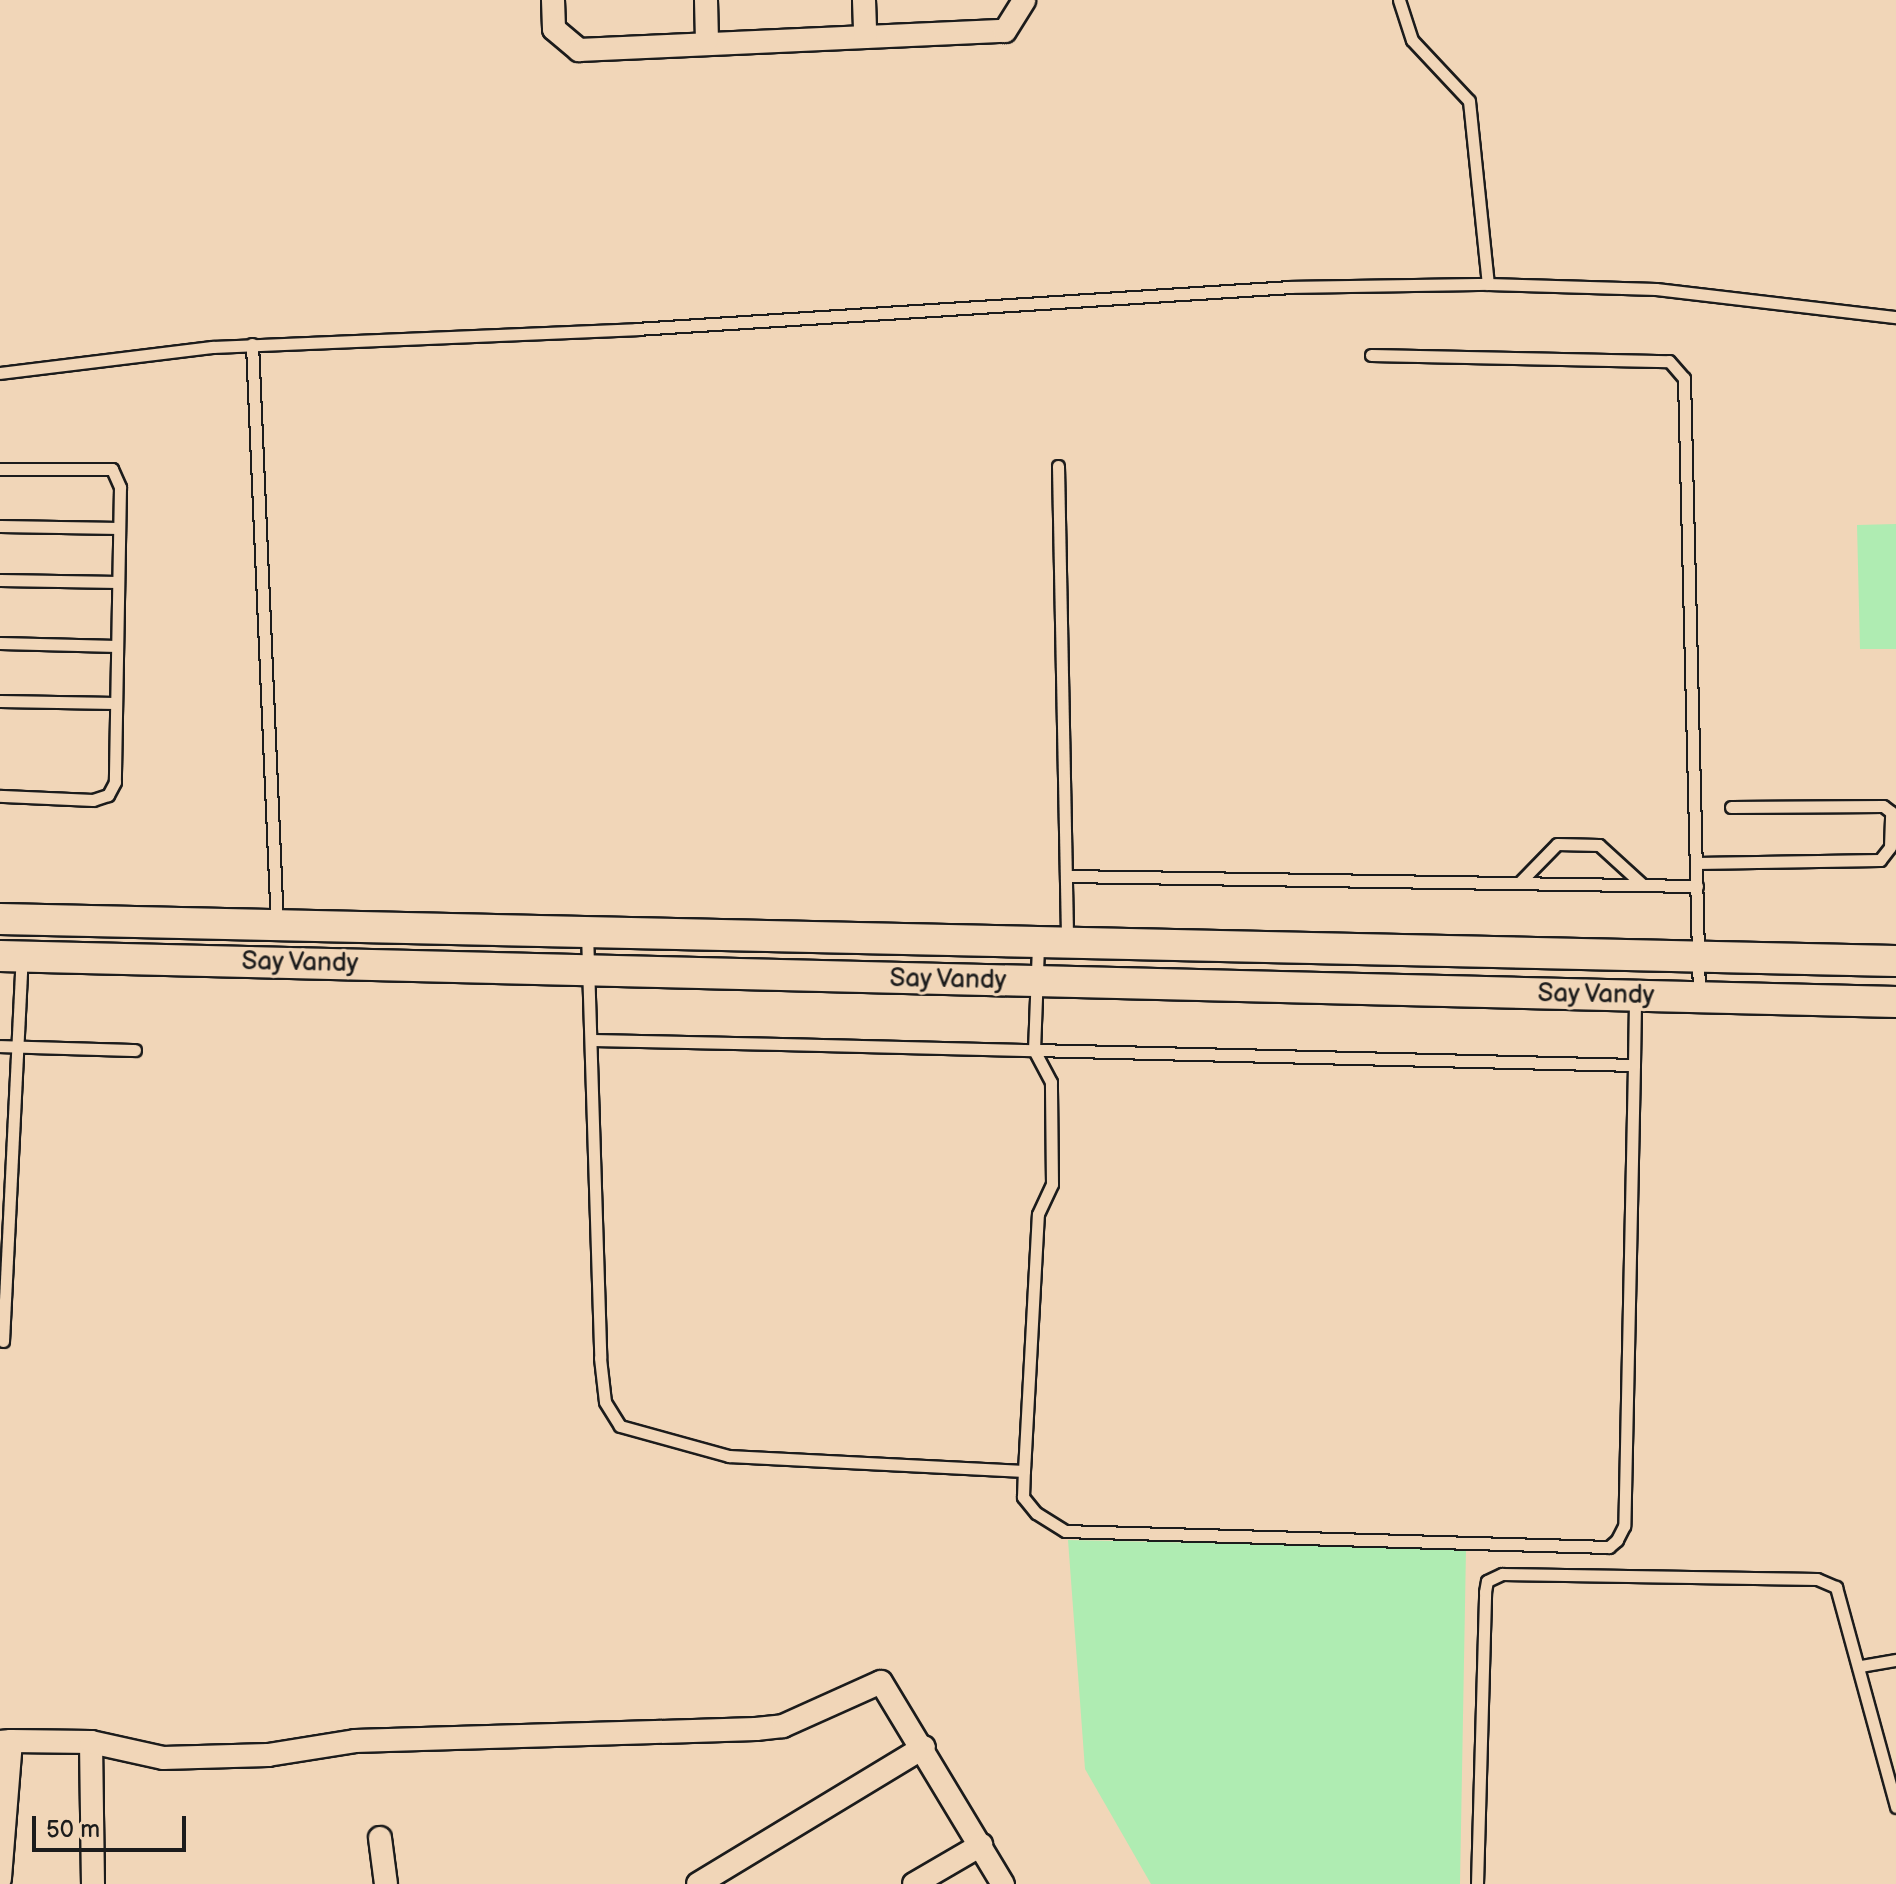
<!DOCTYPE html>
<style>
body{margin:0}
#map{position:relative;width:1896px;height:1884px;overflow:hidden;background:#f1d6b8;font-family:"Balsamiq Sans",sans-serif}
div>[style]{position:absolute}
.green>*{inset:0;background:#afecb2}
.roads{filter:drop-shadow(2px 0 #1c1c1c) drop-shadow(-2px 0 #1c1c1c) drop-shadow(0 2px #1c1c1c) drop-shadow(0 -2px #1c1c1c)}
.lane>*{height:11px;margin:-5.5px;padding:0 5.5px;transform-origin:5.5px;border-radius:5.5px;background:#f1d6b8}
.street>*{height:22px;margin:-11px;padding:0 11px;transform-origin:11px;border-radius:11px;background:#f1d6b8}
.secondary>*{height:30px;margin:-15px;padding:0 15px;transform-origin:15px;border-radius:15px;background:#f1d6b8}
span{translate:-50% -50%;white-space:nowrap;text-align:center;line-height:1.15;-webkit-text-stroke:6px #f1d6b8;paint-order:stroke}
.street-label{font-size:26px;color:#1c1c1c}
.scale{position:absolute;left:32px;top:1816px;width:154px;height:36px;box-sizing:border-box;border:4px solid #1c1c1c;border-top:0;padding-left:10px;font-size:24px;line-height:28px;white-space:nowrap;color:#1c1c1c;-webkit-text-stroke:6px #f1d6b8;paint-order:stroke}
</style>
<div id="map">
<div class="green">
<i style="clip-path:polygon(1896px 524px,1896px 649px,1860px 649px,1857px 525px)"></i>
<i style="clip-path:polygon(1068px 1540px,1466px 1549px,1460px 1884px,1151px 1884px,1085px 1769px)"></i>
</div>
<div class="roads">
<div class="lane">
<i style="left:1399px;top:0;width:42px;rotate:72deg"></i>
<i style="left:1412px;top:40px;width:83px;rotate:46.9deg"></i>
<i style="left:1469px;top:101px;width:184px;rotate:84.1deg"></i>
<i style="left:1488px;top:284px;width:168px;rotate:1.7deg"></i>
<i style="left:1656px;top:289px;width:242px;rotate:6.7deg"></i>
<i style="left:252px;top:344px;width:582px;rotate:87.54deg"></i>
<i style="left:1371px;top:355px;width:298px;rotate:1.2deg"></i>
<i style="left:1669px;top:361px;width:23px;rotate:49deg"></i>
<i style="left:1684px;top:378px;width:619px;rotate:88.61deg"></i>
<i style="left:0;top:373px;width:214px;rotate:-7deg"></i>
<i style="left:212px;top:347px;width:424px;rotate:-2.4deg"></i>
<i style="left:636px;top:329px;width:656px;rotate:-3.67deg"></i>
<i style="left:1291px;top:287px;width:197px;rotate:-0.9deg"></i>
<i style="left:1058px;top:466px;width:474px;rotate:88.9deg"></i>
<i style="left:0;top:469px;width:112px"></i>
<i style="left:112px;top:469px;width:20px;rotate:66deg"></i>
<i style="left:120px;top:487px;width:295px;rotate:91deg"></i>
<i style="left:115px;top:782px;width:15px;rotate:118deg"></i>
<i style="left:108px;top:795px;width:16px;rotate:162deg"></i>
<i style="left:93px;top:800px;width:93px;rotate:-177.5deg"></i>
<i style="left:0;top:526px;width:119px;rotate:1deg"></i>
<i style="left:0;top:580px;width:118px;rotate:1deg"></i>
<i style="left:0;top:643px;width:117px;rotate:1.5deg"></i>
<i style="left:0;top:701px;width:115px;rotate:1deg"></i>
<i style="left:1696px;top:863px;width:184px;rotate:-0.9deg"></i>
<i style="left:1880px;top:860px;width:16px;rotate:-52deg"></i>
<i style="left:1890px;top:847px;width:35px;rotate:-88deg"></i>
<i style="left:1891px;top:812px;width:10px;rotate:-143deg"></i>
<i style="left:1883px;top:806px;width:152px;rotate:179.6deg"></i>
<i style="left:1066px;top:876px;width:631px;rotate:0.91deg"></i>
<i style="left:1519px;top:883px;width:54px;rotate:-45.7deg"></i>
<i style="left:1557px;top:844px;width:42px;rotate:1.4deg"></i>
<i style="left:1599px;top:845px;width:59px;rotate:42.3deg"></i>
<i style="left:587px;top:933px;width:425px;rotate:88.2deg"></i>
<i style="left:600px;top:1358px;width:44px;rotate:83.5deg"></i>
<i style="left:605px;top:1402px;width:28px;rotate:58deg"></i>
<i style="left:620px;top:1426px;width:113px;rotate:15.4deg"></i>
<i style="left:729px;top:1456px;width:295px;rotate:2.9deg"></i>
<i style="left:593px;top:1040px;width:188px;rotate:1.2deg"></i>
<i style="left:781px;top:1044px;width:253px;rotate:1.4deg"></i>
<i style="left:1034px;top:1050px;width:600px;rotate:1.43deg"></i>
<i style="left:1634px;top:1065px;width:461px;rotate:91.2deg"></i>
<i style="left:1624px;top:1526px;width:16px;rotate:117deg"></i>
<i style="left:1617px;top:1540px;width:11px;rotate:139deg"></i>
<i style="left:1609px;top:1547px;width:544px;rotate:-178.32deg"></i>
<i style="left:1065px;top:1531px;width:34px;rotate:-148deg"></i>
<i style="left:1036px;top:1513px;width:21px;rotate:-129deg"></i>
<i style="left:1023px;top:1497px;width:26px;rotate:-88deg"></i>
<i style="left:1024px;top:1471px;width:257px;rotate:-86.9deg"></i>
<i style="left:1038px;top:1214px;width:33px;rotate:-65deg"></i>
<i style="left:1052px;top:1184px;width:102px;rotate:-90.6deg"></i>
<i style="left:1051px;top:1082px;width:36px;rotate:-118deg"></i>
<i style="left:1034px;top:1050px;width:105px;rotate:-87.8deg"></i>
<i style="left:0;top:1046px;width:135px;rotate:1.7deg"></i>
<i style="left:1634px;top:1065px;width:67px;rotate:-89.1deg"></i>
<i style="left:3px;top:1341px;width:384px;rotate:-87.2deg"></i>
<i style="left:1861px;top:1666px;width:36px;rotate:-10deg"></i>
<i style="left:1477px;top:1884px;width:292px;rotate:-88.4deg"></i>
<i style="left:1485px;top:1592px;width:11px;rotate:-80deg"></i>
<i style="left:1487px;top:1581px;width:17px;rotate:-25deg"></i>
<i style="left:1502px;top:1574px;width:315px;rotate:0.9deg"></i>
<i style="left:1817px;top:1579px;width:21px;rotate:23deg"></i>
<i style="left:1836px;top:1587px;width:228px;rotate:74.7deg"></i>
</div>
<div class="street">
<i style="left:553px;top:0;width:29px;rotate:88deg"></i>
<i style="left:554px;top:29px;width:33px;rotate:40deg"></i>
<i style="left:579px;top:50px;width:426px;rotate:-2.6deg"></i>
<i style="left:1005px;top:31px;width:36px;rotate:-58deg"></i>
<i style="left:706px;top:0;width:40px;rotate:88.6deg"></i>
<i style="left:864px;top:0;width:37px;rotate:88deg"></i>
<i style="left:11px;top:1741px;width:80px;rotate:0.7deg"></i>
<i style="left:91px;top:1742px;width:142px;rotate:89.2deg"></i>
<i style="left:0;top:1742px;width:11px;rotate:-5deg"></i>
<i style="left:11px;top:1741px;width:138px;rotate:94.6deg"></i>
<i style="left:91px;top:1742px;width:74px;rotate:12.5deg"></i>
<i style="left:163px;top:1758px;width:105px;rotate:-1.6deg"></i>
<i style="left:268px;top:1755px;width:88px;rotate:-9.1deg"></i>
<i style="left:355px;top:1741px;width:401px;rotate:-1.7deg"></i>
<i style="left:756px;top:1729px;width:27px;rotate:-6deg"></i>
<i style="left:783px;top:1726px;width:107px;rotate:-24.2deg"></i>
<i style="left:881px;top:1682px;width:236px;rotate:58.9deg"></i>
<i style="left:380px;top:1838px;width:46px;rotate:82.6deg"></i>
<i style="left:698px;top:1884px;width:264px;rotate:-31.2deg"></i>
<i style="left:914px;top:1884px;width:78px;rotate:-30.2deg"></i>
</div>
<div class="secondary">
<i style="left:0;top:919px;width:1896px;rotate:1.27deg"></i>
<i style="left:0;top:956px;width:1897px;rotate:1.39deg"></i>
</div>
</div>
<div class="street-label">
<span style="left:300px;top:963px;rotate:1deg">Say Vandy</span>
<span style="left:948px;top:980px;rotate:1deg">Say Vandy</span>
<span style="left:1596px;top:995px;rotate:1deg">Say Vandy</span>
</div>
<div class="scale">50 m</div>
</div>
